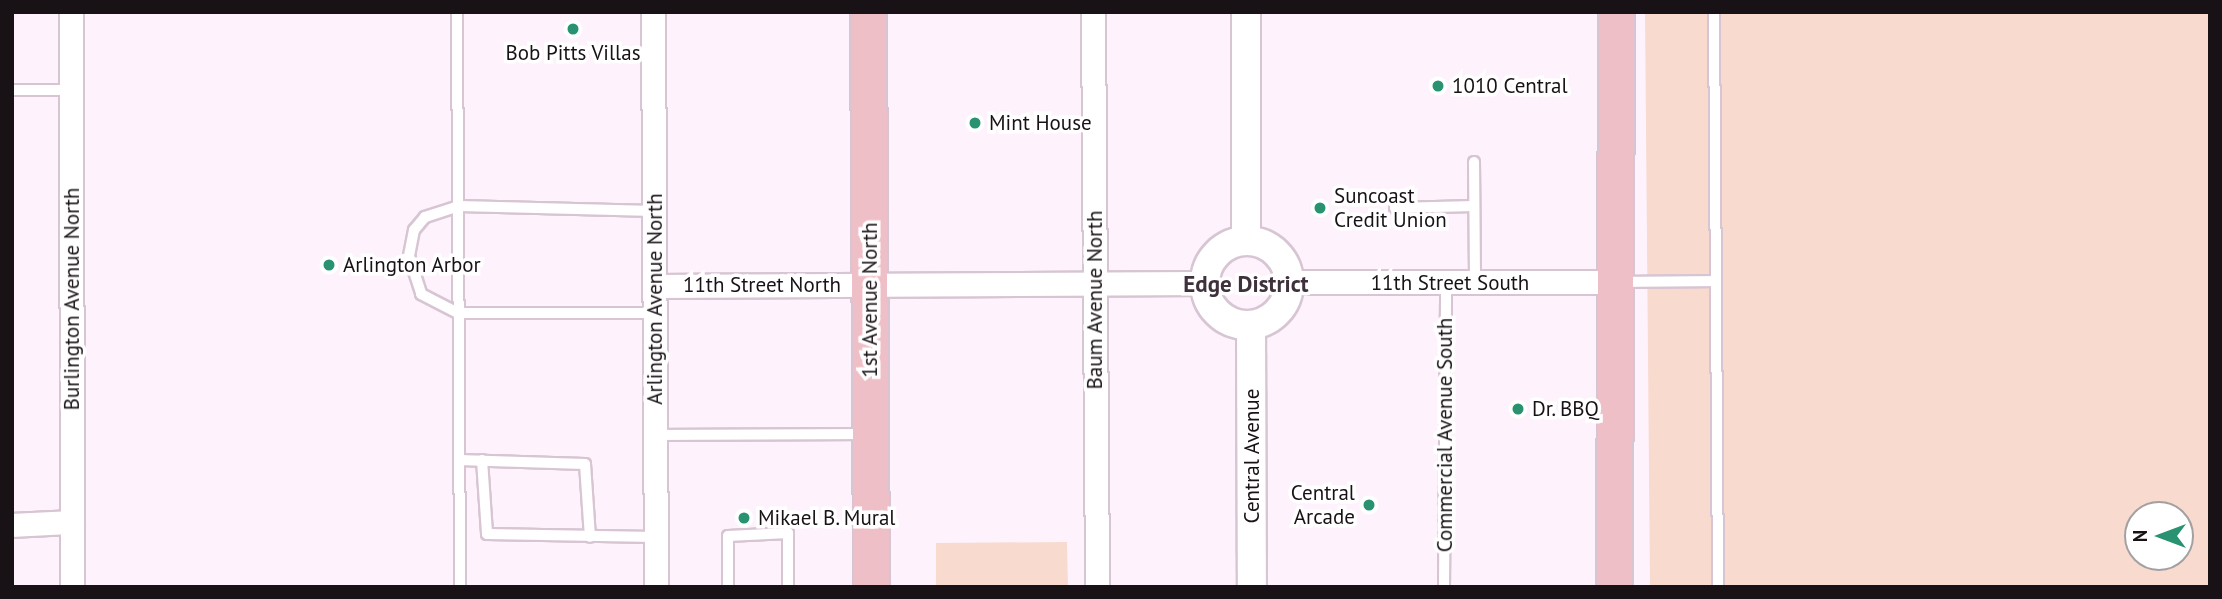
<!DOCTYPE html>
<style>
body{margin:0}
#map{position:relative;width:2222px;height:599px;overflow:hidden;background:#fef3fc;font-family:"PT Sans",sans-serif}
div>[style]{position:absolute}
.green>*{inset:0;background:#f8dacf}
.roads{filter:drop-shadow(2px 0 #d8c5d3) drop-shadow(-2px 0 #d8c5d3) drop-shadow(0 2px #d8c5d3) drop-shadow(0 -2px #d8c5d3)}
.service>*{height:10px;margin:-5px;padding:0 5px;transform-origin:5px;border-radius:5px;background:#fff}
.minor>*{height:23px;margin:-11.5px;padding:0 11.5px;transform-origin:11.5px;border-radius:11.5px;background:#fff}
.tertiary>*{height:28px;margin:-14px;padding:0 14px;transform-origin:14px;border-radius:14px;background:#fff}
.tertiary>.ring{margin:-14px;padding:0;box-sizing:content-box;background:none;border:28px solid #fff;border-radius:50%}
.primary>*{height:35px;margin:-17.5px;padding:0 17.5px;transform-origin:17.5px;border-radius:17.5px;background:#efbfc8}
.dots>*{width:19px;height:19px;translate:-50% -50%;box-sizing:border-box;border:4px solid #fff;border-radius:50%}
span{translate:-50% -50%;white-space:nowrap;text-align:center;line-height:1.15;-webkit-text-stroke:7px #fff;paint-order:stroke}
.poi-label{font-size:21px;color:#181217}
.left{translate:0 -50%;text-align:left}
.right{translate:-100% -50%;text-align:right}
.street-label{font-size:21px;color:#181217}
.neighbourhood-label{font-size:23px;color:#3f313c;font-weight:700}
.frame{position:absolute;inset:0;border:14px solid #181217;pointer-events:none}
.north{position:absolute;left:2124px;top:501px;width:70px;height:70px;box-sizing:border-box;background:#fff;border:2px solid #a3a0a2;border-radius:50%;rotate:270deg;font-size:19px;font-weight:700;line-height:28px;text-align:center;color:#181217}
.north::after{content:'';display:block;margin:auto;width:24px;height:32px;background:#299270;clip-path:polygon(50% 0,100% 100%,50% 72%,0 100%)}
</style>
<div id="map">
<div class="green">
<i style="clip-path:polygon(evenodd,1645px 12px,2210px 12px,2210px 587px,1650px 587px,1645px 12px,2138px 515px,2180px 515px,2180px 557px,2138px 557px,2138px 515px)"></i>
<i style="clip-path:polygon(1067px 542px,1068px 587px,936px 587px,936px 543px)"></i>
</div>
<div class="roads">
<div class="service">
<i style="left:457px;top:12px;width:575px;rotate:89.7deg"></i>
<i style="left:1714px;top:12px;width:575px;rotate:89.6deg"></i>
<i style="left:12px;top:90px;width:61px"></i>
<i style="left:1474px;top:162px;width:121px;rotate:89.5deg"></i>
<i style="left:1395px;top:208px;width:79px;rotate:-1.5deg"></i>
<i style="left:654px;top:211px;width:195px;rotate:-178.5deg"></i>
<i style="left:459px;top:206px;width:36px;rotate:162deg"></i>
<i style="left:425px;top:217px;width:17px;rotate:130deg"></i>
<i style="left:414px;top:230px;width:26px;rotate:101deg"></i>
<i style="left:409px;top:256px;width:40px;rotate:72deg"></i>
<i style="left:421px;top:294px;width:42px;rotate:27.2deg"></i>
<i style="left:458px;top:313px;width:197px"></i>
<i style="left:1621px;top:282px;width:94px;rotate:-0.6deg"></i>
<i style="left:655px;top:435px;width:209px;rotate:-0.3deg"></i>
<i style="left:459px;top:460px;width:126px;rotate:1.8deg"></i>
<i style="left:585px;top:464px;width:73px;rotate:86.1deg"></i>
<i style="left:482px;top:460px;width:74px;rotate:86.1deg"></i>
<i style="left:487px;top:534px;width:168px;rotate:1deg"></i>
<i style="left:728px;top:587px;width:51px;rotate:-90deg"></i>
<i style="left:728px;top:536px;width:60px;rotate:-2.9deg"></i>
<i style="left:788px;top:533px;width:54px;rotate:90deg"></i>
<i style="left:1444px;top:587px;width:304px;rotate:-89.6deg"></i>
</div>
<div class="minor">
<i style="left:71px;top:12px;width:575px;rotate:89.9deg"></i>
<i style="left:653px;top:12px;width:575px;rotate:89.7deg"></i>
<i style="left:1093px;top:12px;width:575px;rotate:89.6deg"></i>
<i style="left:1290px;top:282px;width:321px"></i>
<i style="left:655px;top:286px;width:550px;rotate:-0.31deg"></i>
<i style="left:12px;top:525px;width:60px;rotate:-2.9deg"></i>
</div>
<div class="tertiary">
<i style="left:1246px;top:12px;width:229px;rotate:90deg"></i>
<i class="ring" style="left:1205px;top:241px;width:56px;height:56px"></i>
<i style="left:1251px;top:325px;width:262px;rotate:89.8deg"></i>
</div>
<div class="primary">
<i style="left:868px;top:12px;width:575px;rotate:89.7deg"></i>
<i style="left:1614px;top:587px;width:575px;rotate:-89.8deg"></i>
</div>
</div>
<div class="dots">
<i style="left:573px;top:29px;background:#299270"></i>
<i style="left:1438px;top:86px;background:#299270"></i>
<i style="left:975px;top:123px;background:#299270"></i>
<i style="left:1320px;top:208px;background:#299270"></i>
<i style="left:329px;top:265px;background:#299270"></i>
<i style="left:1518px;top:409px;background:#299270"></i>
<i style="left:1369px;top:505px;background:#299270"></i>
<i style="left:744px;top:518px;background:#299270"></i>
</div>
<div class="poi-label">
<span style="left:573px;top:53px">Bob Pitts Villas</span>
<span class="left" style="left:1452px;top:86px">1010 Central</span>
<span class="left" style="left:989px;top:123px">Mint House</span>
<span class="left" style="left:1334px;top:208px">Suncoast<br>Credit Union</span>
<span class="left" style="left:343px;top:265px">Arlington Arbor</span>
<span class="left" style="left:1532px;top:409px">Dr. BBQ</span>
<span class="right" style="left:1355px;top:505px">Central<br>Arcade</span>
<span class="left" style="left:758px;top:518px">Mikael B. Mural</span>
</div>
<div class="street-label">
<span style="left:1450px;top:283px">11th Street South</span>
<span style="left:762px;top:285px">11th Street North</span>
<span style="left:72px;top:299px;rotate:-90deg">Burlington Avenue North</span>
<span style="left:655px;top:299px;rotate:-90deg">Arlington Avenue North</span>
<span style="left:870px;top:300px;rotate:-90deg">1st Avenue North</span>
<span style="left:1095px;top:300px;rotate:-90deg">Baum Avenue North</span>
<span style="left:1445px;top:435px;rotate:-90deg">Commercial Avenue South</span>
<span style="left:1252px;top:456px;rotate:-90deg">Central Avenue</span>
</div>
<div class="neighbourhood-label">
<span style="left:1246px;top:284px">Edge District</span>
</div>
<div class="frame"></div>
<div class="north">N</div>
</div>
